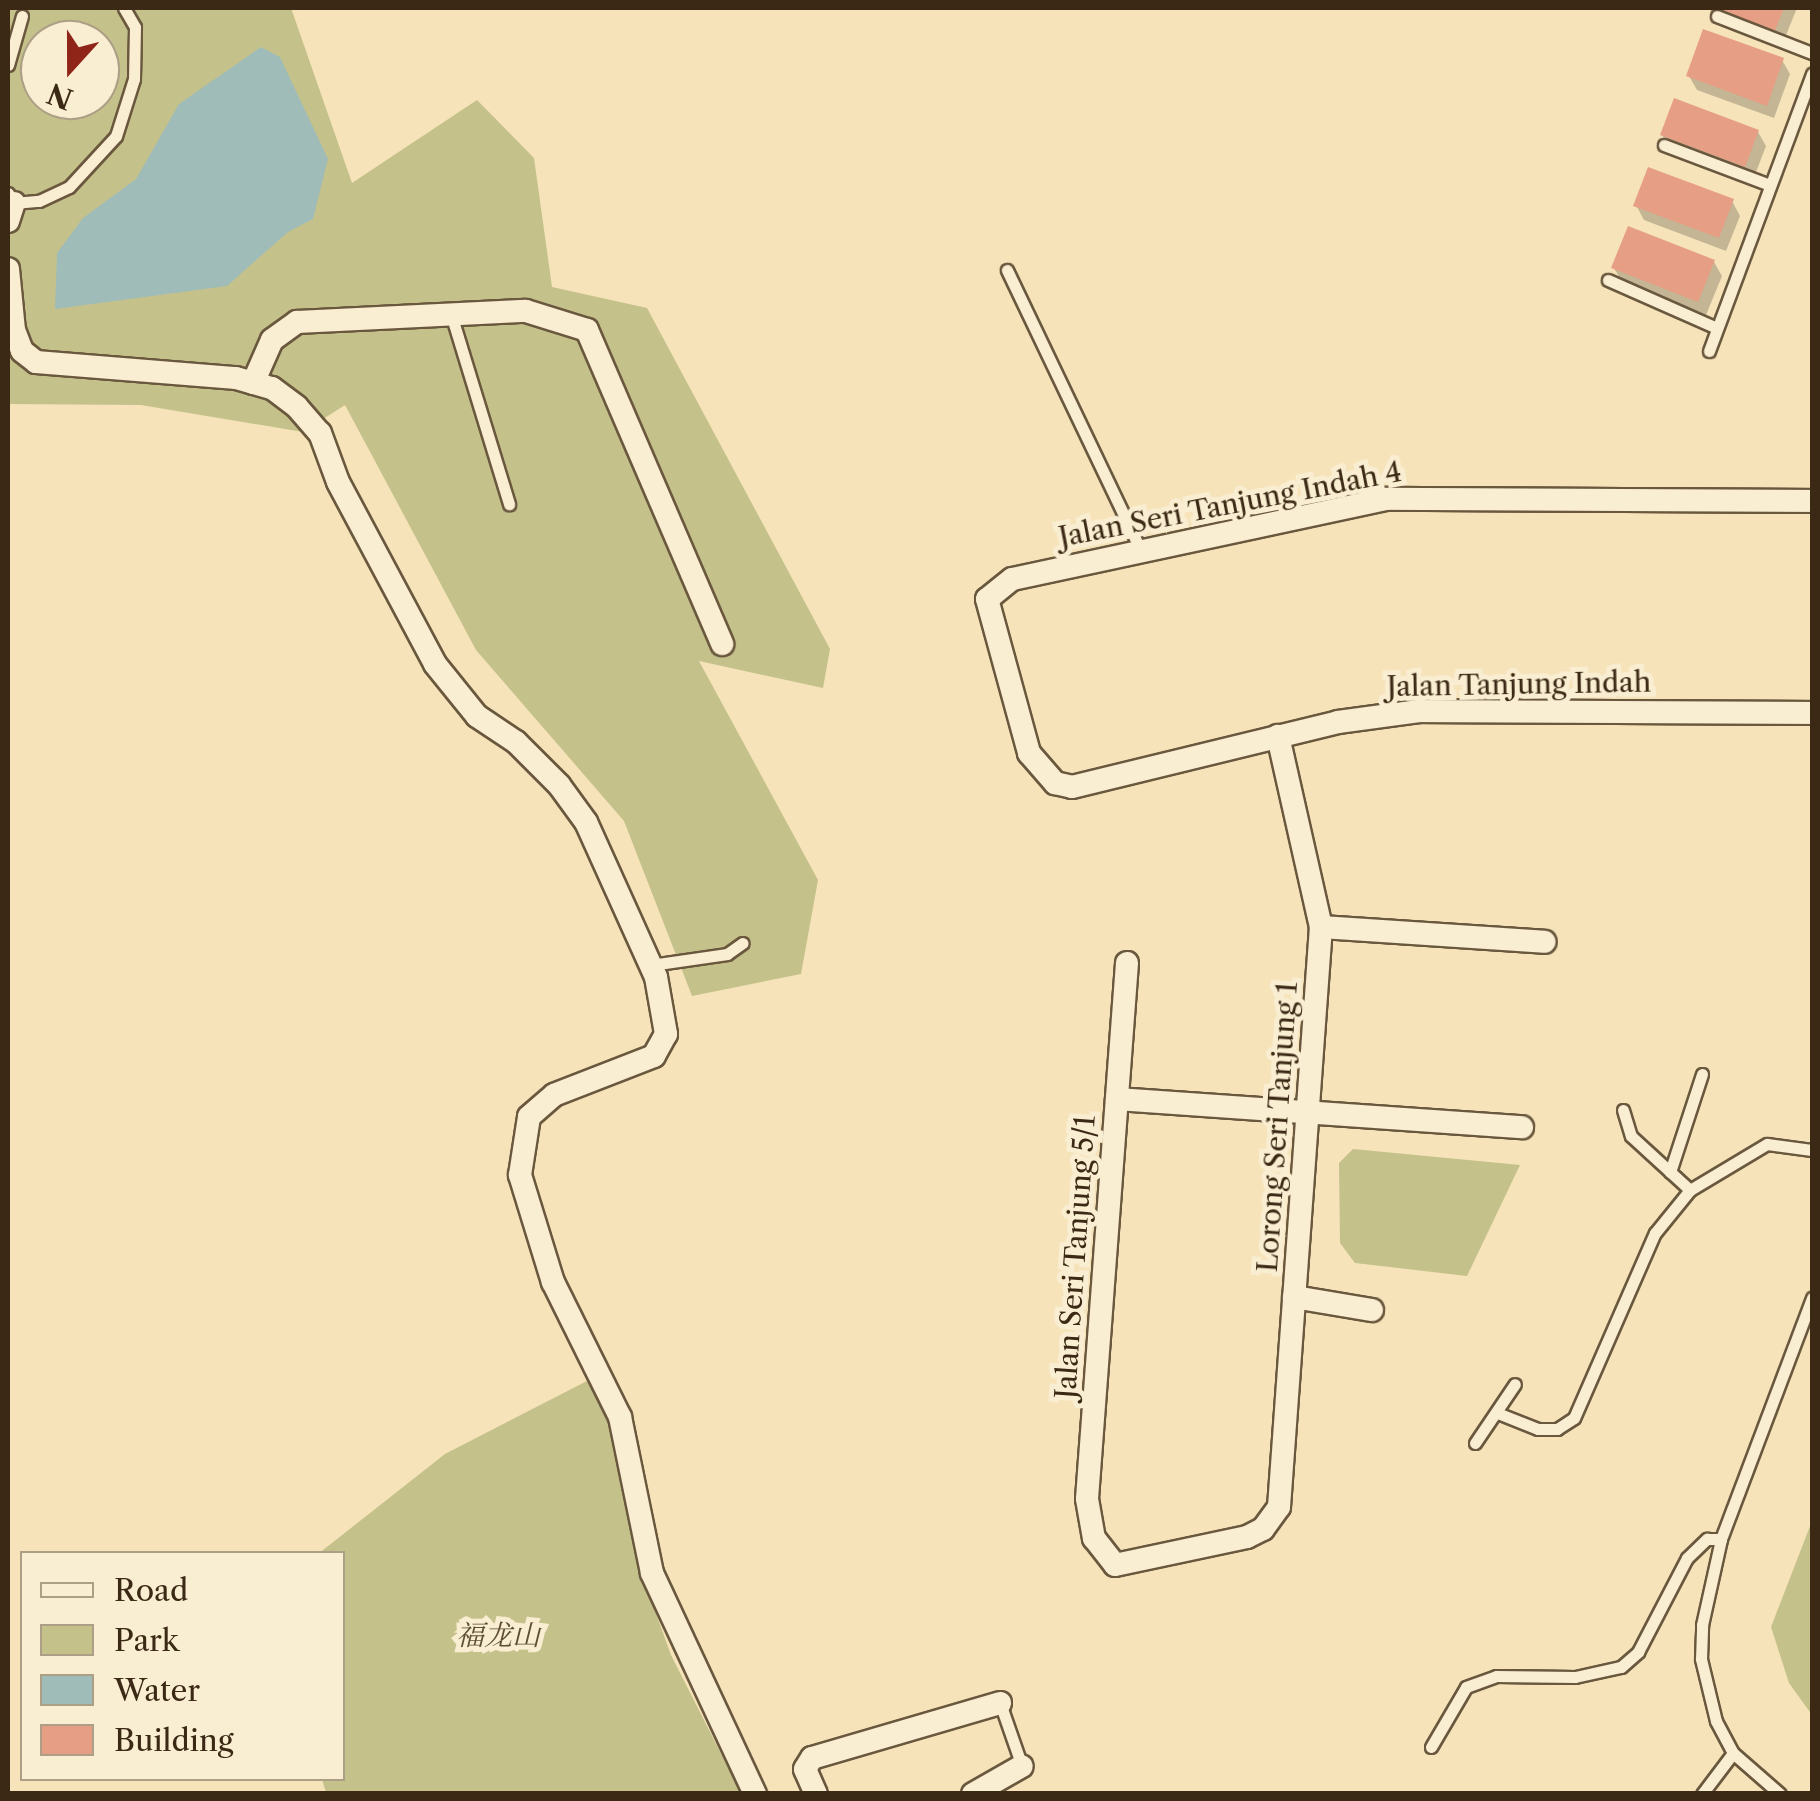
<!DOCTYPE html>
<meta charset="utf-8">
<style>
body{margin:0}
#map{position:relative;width:1820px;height:1801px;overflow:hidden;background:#f6e3b9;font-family:"Libre Caslon Text","Noto Serif SC",serif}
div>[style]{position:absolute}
.green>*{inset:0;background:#c4c18a}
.water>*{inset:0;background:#a0bcb8}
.shadow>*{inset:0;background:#0003}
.building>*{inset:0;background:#e69e84}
.roads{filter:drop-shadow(2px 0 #6a583e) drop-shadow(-2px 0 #6a583e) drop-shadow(0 2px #6a583e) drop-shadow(0 -2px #6a583e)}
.service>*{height:11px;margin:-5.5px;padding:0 5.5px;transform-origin:5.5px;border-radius:5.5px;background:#f9edd2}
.minor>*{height:22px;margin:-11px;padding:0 11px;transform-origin:11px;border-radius:11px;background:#f9edd2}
span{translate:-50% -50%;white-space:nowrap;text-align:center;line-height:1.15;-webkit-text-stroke:10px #f9edd2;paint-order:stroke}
.street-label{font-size:28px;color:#3b2915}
.park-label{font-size:28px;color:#5d4f32;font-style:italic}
.frame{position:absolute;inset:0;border:10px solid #3b2915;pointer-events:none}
.legend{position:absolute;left:20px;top:1551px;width:325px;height:230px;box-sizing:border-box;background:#f9edd2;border:2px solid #ad9f86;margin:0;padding:12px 18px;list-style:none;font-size:30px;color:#3b2915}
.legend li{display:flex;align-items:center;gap:20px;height:50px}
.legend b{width:50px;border:2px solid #ad9f86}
.north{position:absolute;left:20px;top:20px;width:100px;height:100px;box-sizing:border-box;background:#f9edd2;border:2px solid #ad9f86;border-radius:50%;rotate:201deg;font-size:28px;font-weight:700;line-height:40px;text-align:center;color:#3b2915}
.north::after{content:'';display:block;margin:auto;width:35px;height:45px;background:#8f2418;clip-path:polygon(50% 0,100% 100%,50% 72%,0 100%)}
</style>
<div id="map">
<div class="green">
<i style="clip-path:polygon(evenodd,8px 8px,291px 8px,352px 183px,477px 100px,534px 158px,552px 287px,647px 308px,830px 649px,823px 688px,699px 661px,818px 880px,801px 974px,692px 996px,624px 821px,476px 650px,345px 405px,303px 432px,141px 405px,8px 404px,8px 8px,40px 40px,100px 40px,100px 100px,40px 100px,40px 40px)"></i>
<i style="clip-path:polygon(1353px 1149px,1520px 1165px,1467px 1276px,1355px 1263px,1340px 1243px,1339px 1163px)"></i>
<i style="clip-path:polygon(587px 1381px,609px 1413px,636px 1558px,671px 1655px,741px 1793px,326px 1793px,322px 1779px,342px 1778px,342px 1554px,318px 1554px,445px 1454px)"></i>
<i style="clip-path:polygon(1812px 1521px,1812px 1715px,1789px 1683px,1771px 1627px)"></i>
</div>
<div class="water">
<i style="clip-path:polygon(261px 47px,280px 57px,328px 159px,313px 219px,288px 232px,227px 286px,55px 309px,57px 253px,83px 218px,136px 179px,179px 104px)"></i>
</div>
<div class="shadow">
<i style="clip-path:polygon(1709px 8px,1797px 8px,1782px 45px,1716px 19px)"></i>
<i style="clip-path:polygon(1782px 60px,1790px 74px,1774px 118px,1697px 90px,1689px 76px)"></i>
<i style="clip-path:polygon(1758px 132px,1766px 146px,1753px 180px,1670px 149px,1662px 135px)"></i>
<i style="clip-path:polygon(1732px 201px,1740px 216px,1726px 251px,1644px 220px,1636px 205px)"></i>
<i style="clip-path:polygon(1714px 262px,1722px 276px,1706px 315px,1622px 282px,1614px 268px)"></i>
</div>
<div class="building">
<i style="clip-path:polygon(1712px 8px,1784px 8px,1774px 33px)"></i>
<i style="clip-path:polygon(1703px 29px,1784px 58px,1767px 106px,1686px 76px)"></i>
<i style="clip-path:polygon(1674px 98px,1759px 130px,1745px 167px,1660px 135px)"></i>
<i style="clip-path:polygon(1648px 167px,1734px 199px,1719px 238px,1633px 206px)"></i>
<i style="clip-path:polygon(1628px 226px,1715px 260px,1698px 302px,1611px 268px)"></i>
</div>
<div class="roads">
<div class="service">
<i style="left:1717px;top:16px;width:102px;rotate:21.3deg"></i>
<i style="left:8px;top:65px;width:51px;rotate:-74.1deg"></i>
<i style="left:1664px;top:145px;width:113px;rotate:20.7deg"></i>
<i style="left:8px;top:193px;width:12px;rotate:59deg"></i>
<i style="left:14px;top:203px;width:25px;rotate:-5deg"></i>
<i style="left:39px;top:201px;width:33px;rotate:-25deg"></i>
<i style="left:69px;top:187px;width:69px;rotate:-47.3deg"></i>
<i style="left:116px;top:136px;width:60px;rotate:-72.5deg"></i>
<i style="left:134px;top:79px;width:52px;rotate:-88.9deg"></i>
<i style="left:135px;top:27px;width:22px;rotate:-120deg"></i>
<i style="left:1007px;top:270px;width:311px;rotate:64.5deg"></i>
<i style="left:1608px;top:280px;width:119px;rotate:23.8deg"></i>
<i style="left:451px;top:314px;width:199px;rotate:73deg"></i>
<i style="left:1709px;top:351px;width:296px;rotate:-69.6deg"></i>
<i style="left:651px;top:965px;width:77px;rotate:-8.2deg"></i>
<i style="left:727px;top:954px;width:19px;rotate:-35deg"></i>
<i style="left:1623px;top:1110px;width:27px;rotate:73deg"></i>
<i style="left:1631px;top:1136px;width:80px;rotate:42.5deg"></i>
<i style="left:1670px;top:1172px;width:103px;rotate:-71.9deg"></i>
<i style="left:1500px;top:1414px;width:41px;rotate:21.5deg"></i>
<i style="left:1538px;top:1429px;width:19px"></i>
<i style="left:1557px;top:1429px;width:20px;rotate:-33deg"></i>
<i style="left:1574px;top:1418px;width:202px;rotate:-66.4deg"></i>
<i style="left:1655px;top:1233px;width:55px;rotate:-50.9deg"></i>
<i style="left:1690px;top:1190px;width:90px;rotate:-30.9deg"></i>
<i style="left:1767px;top:1144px;width:45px;rotate:7.6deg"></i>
<i style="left:1475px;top:1443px;width:71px;rotate:-55.9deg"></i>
<i style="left:1000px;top:1703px;width:67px;rotate:70.8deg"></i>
<i style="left:1431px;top:1747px;width:69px;rotate:-59.7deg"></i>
<i style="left:1466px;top:1687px;width:32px;rotate:-20deg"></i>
<i style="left:1496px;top:1676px;width:79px;rotate:0.7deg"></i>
<i style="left:1575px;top:1677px;width:47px;rotate:-12.3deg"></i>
<i style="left:1621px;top:1667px;width:23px;rotate:-41deg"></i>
<i style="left:1638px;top:1652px;width:106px;rotate:-62.5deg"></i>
<i style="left:1687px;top:1558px;width:28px;rotate:-44deg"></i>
<i style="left:1707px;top:1539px;width:14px"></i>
<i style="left:1702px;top:1794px;width:51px;rotate:-52.9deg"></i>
<i style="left:1780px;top:1794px;width:62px;rotate:-138.9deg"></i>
<i style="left:1733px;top:1753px;width:36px;rotate:-118deg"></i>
<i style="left:1716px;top:1721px;width:64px;rotate:-103.6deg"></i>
<i style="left:1701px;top:1659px;width:34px;rotate:-88deg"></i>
<i style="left:1702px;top:1625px;width:88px;rotate:-77.5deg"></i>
<i style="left:1721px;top:1539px;width:258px;rotate:-69.3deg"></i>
</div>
<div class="minor">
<i style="left:8px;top:221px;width:19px;rotate:-72deg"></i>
<i style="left:8px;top:269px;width:61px;rotate:84.4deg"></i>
<i style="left:14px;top:330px;width:22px;rotate:69deg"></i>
<i style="left:22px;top:351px;width:18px;rotate:38deg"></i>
<i style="left:36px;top:362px;width:201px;rotate:4.6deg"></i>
<i style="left:236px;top:378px;width:37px;rotate:16deg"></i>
<i style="left:272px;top:388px;width:31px;rotate:37deg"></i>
<i style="left:297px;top:407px;width:35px;rotate:49deg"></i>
<i style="left:320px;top:433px;width:52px;rotate:69.8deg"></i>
<i style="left:338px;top:482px;width:206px;rotate:61.9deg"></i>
<i style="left:435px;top:664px;width:67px;rotate:51.1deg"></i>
<i style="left:477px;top:716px;width:47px;rotate:33.7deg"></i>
<i style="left:516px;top:742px;width:61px;rotate:45deg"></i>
<i style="left:559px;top:785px;width:46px;rotate:53.9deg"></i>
<i style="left:586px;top:822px;width:170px;rotate:65.7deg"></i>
<i style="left:656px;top:977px;width:58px;rotate:80deg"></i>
<i style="left:666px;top:1034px;width:25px;rotate:119deg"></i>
<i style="left:654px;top:1056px;width:107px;rotate:158.7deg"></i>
<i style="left:554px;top:1095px;width:33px;rotate:139deg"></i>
<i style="left:529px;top:1117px;width:59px;rotate:98.8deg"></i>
<i style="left:520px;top:1175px;width:112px;rotate:72.9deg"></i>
<i style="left:553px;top:1282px;width:151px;rotate:63.6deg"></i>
<i style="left:620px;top:1417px;width:159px;rotate:78.4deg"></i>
<i style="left:652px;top:1573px;width:244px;rotate:65deg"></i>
<i style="left:253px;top:383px;width:47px;rotate:-66.2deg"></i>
<i style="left:272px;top:340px;width:31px;rotate:-36deg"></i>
<i style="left:297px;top:322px;width:229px;rotate:-2.8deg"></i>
<i style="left:526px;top:311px;width:64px;rotate:17.3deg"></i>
<i style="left:587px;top:330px;width:342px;rotate:66.7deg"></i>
<i style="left:1812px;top:501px;width:426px;rotate:-179.7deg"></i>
<i style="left:1386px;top:499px;width:382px;rotate:167.9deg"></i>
<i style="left:1012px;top:579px;width:32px;rotate:141deg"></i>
<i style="left:987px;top:599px;width:160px;rotate:74.7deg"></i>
<i style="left:1029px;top:753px;width:40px;rotate:49deg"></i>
<i style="left:1055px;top:783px;width:17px;rotate:13deg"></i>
<i style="left:1072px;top:787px;width:274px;rotate:-13.7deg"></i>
<i style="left:1338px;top:722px;width:82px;rotate:-7.7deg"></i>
<i style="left:1419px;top:711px;width:393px;rotate:0.3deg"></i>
<i style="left:1321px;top:927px;width:224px;rotate:3.8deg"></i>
<i style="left:1127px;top:963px;width:537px;rotate:94.27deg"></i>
<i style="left:1087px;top:1499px;width:40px;rotate:80deg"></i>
<i style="left:1094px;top:1538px;width:34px;rotate:52deg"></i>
<i style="left:1115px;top:1565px;width:135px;rotate:-12deg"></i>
<i style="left:1247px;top:1537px;width:18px;rotate:-27deg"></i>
<i style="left:1263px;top:1529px;width:27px;rotate:-54deg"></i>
<i style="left:1279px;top:1507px;width:582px;rotate:-85.86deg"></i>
<i style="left:1321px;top:927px;width:196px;rotate:-102.7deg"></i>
<i style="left:1117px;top:1099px;width:406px;rotate:4deg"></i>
<i style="left:1294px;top:1297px;width:79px;rotate:9.5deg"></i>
<i style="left:816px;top:1794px;width:27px;rotate:-114deg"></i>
<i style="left:805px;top:1769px;width:13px;rotate:-58deg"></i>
<i style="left:812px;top:1758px;width:196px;rotate:-16.3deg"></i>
<i style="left:973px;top:1794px;width:56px;rotate:-29.7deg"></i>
</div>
</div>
<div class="street-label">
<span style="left:1230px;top:504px;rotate:-11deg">Jalan Seri Tanjung Indah 4</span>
<span style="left:1519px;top:684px;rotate:-1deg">Jalan Tanjung Indah</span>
<span style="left:1277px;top:1127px;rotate:-86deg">Lorong Seri Tanjung 1</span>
<span style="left:1075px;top:1257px;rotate:-86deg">Jalan Seri Tanjung 5/1</span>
</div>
<div class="park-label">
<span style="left:498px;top:1635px">福龙山</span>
</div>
<div class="frame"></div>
<ul class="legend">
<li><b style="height:12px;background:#f9edd2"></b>Road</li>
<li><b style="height:28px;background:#c4c18a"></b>Park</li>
<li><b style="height:28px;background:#a0bcb8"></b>Water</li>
<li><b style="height:28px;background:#e69e84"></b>Building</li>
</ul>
<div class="north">N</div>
</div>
